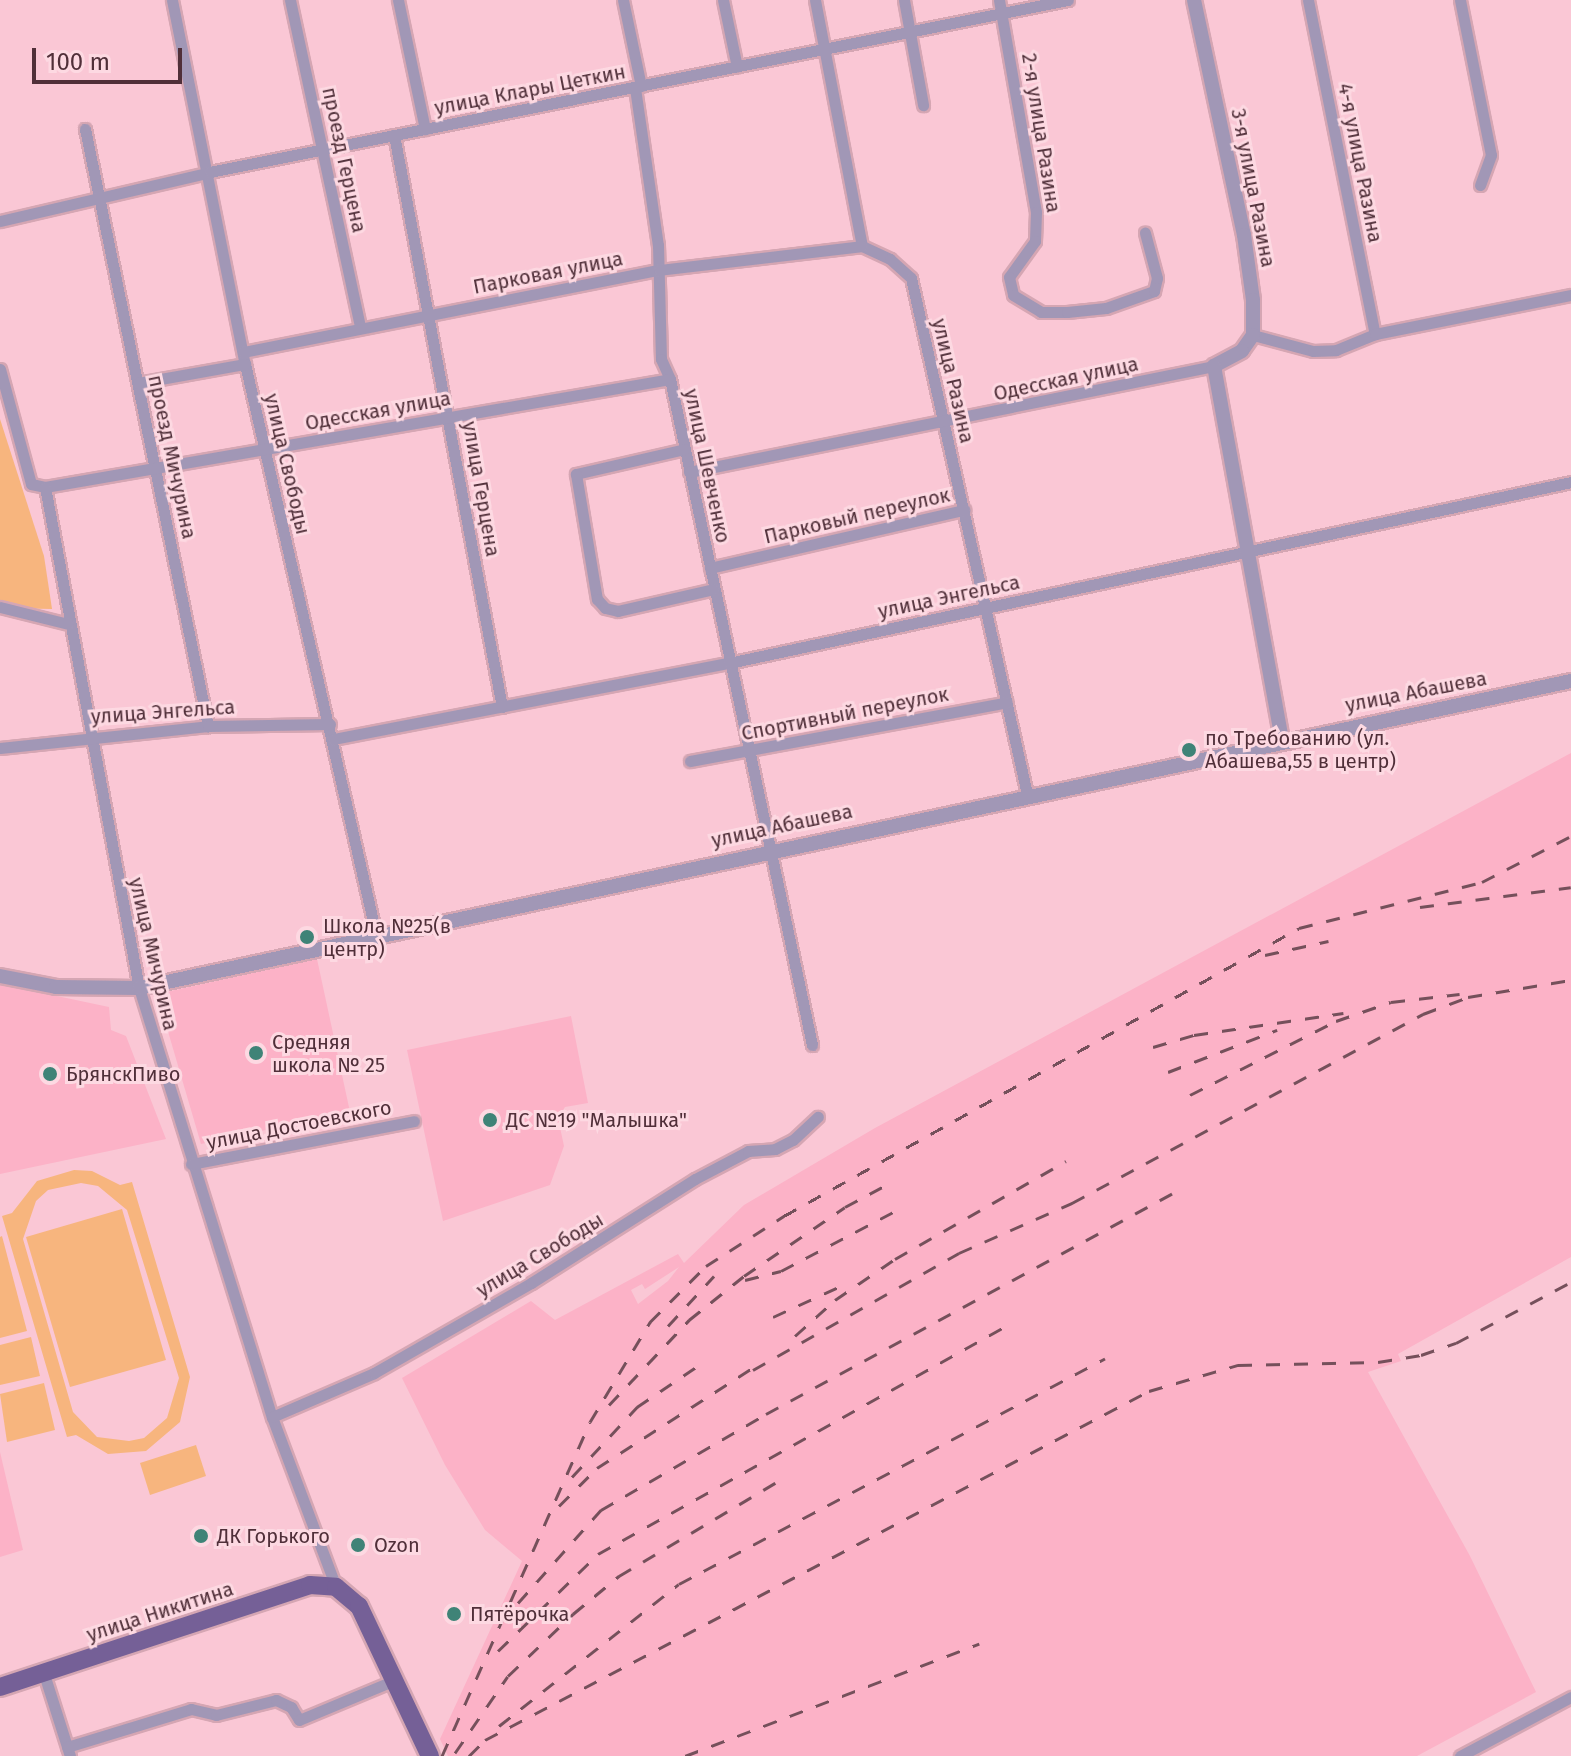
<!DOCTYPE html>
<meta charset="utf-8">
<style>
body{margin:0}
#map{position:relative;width:1571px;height:1756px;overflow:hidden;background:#fac7d5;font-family:"Fira Sans",sans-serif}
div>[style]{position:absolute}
.built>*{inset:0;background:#fcb2c7}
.green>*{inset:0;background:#f7b57e}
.roads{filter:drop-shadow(2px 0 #d5a6b3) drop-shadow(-2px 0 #d5a6b3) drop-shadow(0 2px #d5a6b3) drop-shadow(0 -2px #d5a6b3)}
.minor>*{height:11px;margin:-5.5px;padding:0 5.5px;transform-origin:5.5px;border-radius:5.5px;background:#a197b6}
.tertiary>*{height:14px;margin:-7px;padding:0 7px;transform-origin:7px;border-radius:7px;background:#a197b6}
.primary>*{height:18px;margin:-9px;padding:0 9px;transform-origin:9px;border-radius:9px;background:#756097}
.rail>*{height:3px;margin-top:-1.5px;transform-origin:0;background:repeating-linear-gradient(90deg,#75505b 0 14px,transparent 0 28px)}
.dots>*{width:22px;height:22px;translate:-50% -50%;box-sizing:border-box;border:4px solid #fdd9e2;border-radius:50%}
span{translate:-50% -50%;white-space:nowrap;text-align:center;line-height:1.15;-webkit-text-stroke:6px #fdd9e2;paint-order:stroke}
.street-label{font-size:20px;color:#502f39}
.poi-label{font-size:20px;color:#502f39}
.left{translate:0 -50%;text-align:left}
.scale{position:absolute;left:32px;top:48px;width:150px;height:36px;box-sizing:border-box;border:4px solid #502f39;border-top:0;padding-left:10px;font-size:24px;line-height:28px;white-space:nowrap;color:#502f39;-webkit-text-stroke:6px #fdd9e2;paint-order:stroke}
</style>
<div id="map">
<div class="built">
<i style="clip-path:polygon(evenodd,1571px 753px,1571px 1257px,1398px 1354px,1401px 1361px,1368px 1372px,1470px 1556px,1536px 1692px,1417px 1756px,448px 1756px,440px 1739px,522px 1561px,485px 1530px,445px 1465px,402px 1378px,531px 1301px,555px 1320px,678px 1254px,684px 1263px,744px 1205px,875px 1128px,1571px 753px,679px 1267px,668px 1281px,638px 1304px,631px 1290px,642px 1284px,645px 1289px,679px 1267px)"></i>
<i style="clip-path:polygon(317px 959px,350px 1112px,201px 1144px,157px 994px)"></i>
<i style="clip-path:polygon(0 984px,109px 1007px,111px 1030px,126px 1036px,166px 1139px,0 1174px)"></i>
<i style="clip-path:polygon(571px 1016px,588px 1103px,565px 1107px,558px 1118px,564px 1146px,550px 1185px,443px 1221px,407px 1050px)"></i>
<i style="clip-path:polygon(0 1452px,23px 1550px,0 1557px)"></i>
</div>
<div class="green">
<i style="clip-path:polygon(0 419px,44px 556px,52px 609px,0 608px)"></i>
<i style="clip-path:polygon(evenodd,74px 1170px,92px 1171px,120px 1185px,132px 1182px,190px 1377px,180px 1422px,146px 1451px,108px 1454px,76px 1435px,67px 1437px,2px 1216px,12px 1213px,37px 1181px,74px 1170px,81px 1183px,98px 1186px,127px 1210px,179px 1378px,167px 1418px,144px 1438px,129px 1441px,97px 1437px,73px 1412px,23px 1239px,36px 1201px,48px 1190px,81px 1183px)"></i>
<i style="clip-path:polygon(122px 1209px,166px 1360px,70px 1387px,26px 1237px)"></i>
<i style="clip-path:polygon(2px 1236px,27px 1331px,0 1338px,0 1237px)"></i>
<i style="clip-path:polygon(31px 1337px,40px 1376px,0 1385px,0 1345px)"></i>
<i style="clip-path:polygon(44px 1383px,55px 1430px,7px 1442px,0 1394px)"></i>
<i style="clip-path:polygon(196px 1445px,206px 1476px,150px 1495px,140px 1463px)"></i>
</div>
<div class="roads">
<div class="minor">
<i style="left:172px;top:0;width:371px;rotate:78.7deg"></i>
<i style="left:245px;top:364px;width:585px;rotate:77.06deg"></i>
<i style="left:290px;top:0;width:334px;rotate:77.9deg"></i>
<i style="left:398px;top:0;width:132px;rotate:78.2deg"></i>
<i style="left:623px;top:0;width:88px;rotate:78.2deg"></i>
<i style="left:723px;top:0;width:68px;rotate:78.2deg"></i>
<i style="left:815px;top:0;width:250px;rotate:79.2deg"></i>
<i style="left:862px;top:246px;width:31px;rotate:25deg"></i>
<i style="left:890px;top:259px;width:28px;rotate:42deg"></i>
<i style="left:911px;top:278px;width:529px;rotate:77.33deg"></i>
<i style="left:904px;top:0;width:107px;rotate:79.7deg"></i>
<i style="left:999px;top:0;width:215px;rotate:80.1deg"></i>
<i style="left:1036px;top:212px;width:29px;rotate:92deg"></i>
<i style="left:1035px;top:241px;width:44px;rotate:125.8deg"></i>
<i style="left:1009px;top:277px;width:18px;rotate:77deg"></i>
<i style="left:1013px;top:295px;width:33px;rotate:31deg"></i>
<i style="left:1041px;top:312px;width:26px"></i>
<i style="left:1067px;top:312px;width:39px;rotate:-6deg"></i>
<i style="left:1106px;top:308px;width:51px;rotate:-19.5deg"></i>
<i style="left:1154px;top:291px;width:13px;rotate:-77deg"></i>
<i style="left:1157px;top:278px;width:47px;rotate:-104.9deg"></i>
<i style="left:1308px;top:0;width:341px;rotate:78.7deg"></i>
<i style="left:1460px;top:0;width:158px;rotate:78.7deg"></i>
<i style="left:1491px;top:155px;width:32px;rotate:110deg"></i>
<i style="left:635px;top:88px;width:159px;rotate:81.7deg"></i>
<i style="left:658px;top:245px;width:114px;rotate:88.5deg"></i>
<i style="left:661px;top:359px;width:22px;rotate:66deg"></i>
<i style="left:670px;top:379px;width:681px;rotate:77.96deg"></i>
<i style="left:85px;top:129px;width:610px;rotate:78.36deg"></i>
<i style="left:394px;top:135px;width:582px;rotate:79.31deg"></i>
<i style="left:0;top:221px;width:216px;rotate:-13.1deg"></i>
<i style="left:210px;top:172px;width:875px;rotate:-11.34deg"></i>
<i style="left:1253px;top:335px;width:62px;rotate:14.9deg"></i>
<i style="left:1313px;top:351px;width:23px;rotate:-2deg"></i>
<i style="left:1336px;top:350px;width:42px;rotate:-22.3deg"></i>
<i style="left:1375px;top:334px;width:200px;rotate:-11.3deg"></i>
<i style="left:243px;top:352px;width:424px;rotate:-11.2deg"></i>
<i style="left:659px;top:270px;width:204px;rotate:-6.7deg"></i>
<i style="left:0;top:369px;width:119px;rotate:74.9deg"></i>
<i style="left:31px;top:484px;width:14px;rotate:12deg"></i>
<i style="left:45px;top:487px;width:634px;rotate:-9.8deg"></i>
<i style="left:138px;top:383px;width:109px;rotate:-10.1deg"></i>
<i style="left:685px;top:449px;width:112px;rotate:167.1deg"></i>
<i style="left:576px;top:474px;width:127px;rotate:80.5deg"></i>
<i style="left:597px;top:599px;width:12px;rotate:48deg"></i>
<i style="left:605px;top:608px;width:13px;rotate:13deg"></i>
<i style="left:618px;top:611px;width:98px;rotate:-12.9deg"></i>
<i style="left:689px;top:472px;width:536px;rotate:-11.41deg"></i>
<i style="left:45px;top:487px;width:510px;rotate:79.37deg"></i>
<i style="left:139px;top:988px;width:449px;rotate:72.8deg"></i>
<i style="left:272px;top:1417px;width:182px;rotate:69.4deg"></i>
<i style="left:710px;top:568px;width:261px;rotate:-12.9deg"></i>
<i style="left:0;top:607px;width:70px;rotate:14deg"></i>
<i style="left:333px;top:739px;width:403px;rotate:-10.9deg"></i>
<i style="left:729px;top:663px;width:861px;rotate:-12.13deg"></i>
<i style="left:0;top:748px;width:209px;rotate:-6deg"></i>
<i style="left:208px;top:726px;width:122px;rotate:-0.9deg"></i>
<i style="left:690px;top:761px;width:322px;rotate:-10.5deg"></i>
<i style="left:191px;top:1164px;width:227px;rotate:-10.9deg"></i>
<i style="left:272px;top:1417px;width:111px;rotate:-23.3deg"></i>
<i style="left:374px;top:1373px;width:181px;rotate:-29.8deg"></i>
<i style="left:531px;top:1283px;width:194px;rotate:-32.4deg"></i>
<i style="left:695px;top:1179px;width:60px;rotate:-27.8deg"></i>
<i style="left:748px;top:1151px;width:27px;rotate:-4deg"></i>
<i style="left:775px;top:1149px;width:20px;rotate:-27deg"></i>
<i style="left:793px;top:1140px;width:34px;rotate:-43deg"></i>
<i style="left:44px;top:1674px;width:86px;rotate:72.4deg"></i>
<i style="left:67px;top:1747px;width:130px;rotate:-17deg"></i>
<i style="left:191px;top:1709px;width:26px;rotate:13deg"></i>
<i style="left:216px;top:1715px;width:62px;rotate:-14deg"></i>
<i style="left:276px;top:1700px;width:17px;rotate:25deg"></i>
<i style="left:291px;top:1707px;width:15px;rotate:58deg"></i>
<i style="left:299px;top:1720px;width:104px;rotate:-22.6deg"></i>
<i style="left:1460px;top:1756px;width:126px;rotate:-28deg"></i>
</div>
<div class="tertiary">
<i style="left:1194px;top:0;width:240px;rotate:78deg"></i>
<i style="left:1244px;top:235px;width:66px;rotate:82.1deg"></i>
<i style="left:1253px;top:300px;width:35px;rotate:90deg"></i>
<i style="left:1253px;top:335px;width:19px;rotate:125deg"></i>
<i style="left:1242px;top:351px;width:32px;rotate:152deg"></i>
<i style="left:1214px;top:366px;width:379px;rotate:79.7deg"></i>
<i style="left:0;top:976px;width:57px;rotate:11.1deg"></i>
<i style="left:56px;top:987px;width:83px;rotate:0.7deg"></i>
<i style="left:139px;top:988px;width:1465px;rotate:-12.1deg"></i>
</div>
<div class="primary">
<i style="left:0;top:1687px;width:326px;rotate:-18.2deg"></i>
<i style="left:310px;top:1585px;width:26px;rotate:4deg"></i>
<i style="left:336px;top:1587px;width:30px;rotate:40deg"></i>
<i style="left:359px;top:1606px;width:166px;rotate:64.7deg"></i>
</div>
</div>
<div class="rail">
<i style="left:1420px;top:907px;width:152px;rotate:-7.5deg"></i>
<i style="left:1265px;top:955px;width:65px;rotate:-12.5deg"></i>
<i style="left:1153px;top:1047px;width:43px;rotate:-16.3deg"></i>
<i style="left:1194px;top:1035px;width:151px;rotate:-8.4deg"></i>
<i style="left:1168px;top:1072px;width:117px;rotate:-21.1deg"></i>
<i style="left:1190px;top:1095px;width:164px;rotate:-26.9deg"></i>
<i style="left:1336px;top:1021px;width:58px;rotate:-19.1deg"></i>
<i style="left:1391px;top:1002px;width:69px;rotate:-6.6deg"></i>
<i style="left:745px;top:1280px;width:37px;rotate:-14deg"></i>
<i style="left:781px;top:1271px;width:136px;rotate:-27.7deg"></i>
<i style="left:773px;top:1317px;width:79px;rotate:-24.6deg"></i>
<i style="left:668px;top:1326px;width:68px;rotate:-47.4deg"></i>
<i style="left:795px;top:1336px;width:54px;rotate:-42deg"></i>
<i style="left:835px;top:1300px;width:73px;rotate:-34.3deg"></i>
<i style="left:895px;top:1259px;width:197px;rotate:-29.8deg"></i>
<i style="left:753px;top:1370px;width:237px;rotate:-29.6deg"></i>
<i style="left:959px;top:1253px;width:124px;rotate:-23.9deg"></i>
<i style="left:1072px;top:1203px;width:399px;rotate:-28.3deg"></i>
<i style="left:1423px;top:1014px;width:48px;rotate:-20.7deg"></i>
<i style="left:1468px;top:997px;width:104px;rotate:-9.4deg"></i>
<i style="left:609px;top:1405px;width:117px;rotate:-46.7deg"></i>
<i style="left:689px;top:1320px;width:70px;rotate:-38.7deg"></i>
<i style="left:744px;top:1276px;width:122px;rotate:-34.3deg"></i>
<i style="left:845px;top:1207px;width:49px;rotate:-28.1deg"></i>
<i style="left:572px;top:1477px;width:96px;rotate:-47.1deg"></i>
<i style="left:637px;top:1407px;width:71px;rotate:-34.1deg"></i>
<i style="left:559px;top:1506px;width:54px;rotate:-45deg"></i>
<i style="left:597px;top:1468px;width:194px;rotate:-32.8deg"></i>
<i style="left:518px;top:1603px;width:125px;rotate:-48.3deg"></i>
<i style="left:601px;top:1510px;width:191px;rotate:-30.2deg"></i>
<i style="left:766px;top:1414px;width:474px;rotate:-28.5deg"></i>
<i style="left:498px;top:1651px;width:139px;rotate:-44.1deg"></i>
<i style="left:598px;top:1554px;width:472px;rotate:-29.2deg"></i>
<i style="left:499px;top:1726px;width:229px;rotate:-38.3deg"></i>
<i style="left:679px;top:1584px;width:482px;rotate:-27.9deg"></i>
<i style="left:455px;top:1753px;width:93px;rotate:-55.5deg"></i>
<i style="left:508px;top:1676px;width:90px;rotate:-43.6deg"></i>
<i style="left:573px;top:1614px;width:60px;rotate:-39.6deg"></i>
<i style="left:619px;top:1576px;width:196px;rotate:-30.8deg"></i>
<i style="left:442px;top:1756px;width:365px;rotate:-66.1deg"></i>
<i style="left:590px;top:1422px;width:117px;rotate:-59deg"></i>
<i style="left:650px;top:1322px;width:79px;rotate:-45deg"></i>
<i style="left:706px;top:1266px;width:93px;rotate:-32.7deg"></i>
<i style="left:784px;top:1216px;width:590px;rotate:-29.21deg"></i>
<i style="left:1299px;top:928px;width:189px;rotate:-14.1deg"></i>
<i style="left:1482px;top:882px;width:100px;rotate:-27.3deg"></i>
<i style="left:469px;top:1756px;width:23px;rotate:-45deg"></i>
<i style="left:485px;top:1740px;width:750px;rotate:-27.73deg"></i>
<i style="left:1149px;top:1391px;width:93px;rotate:-16.3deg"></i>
<i style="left:1238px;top:1365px;width:140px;rotate:-1.2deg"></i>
<i style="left:1378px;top:1362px;width:44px;rotate:-9.2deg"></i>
<i style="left:1421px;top:1355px;width:37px;rotate:-19deg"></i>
<i style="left:1456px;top:1343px;width:130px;rotate:-27.9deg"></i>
<i style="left:685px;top:1756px;width:315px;rotate:-20.9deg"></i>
</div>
<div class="dots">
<i style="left:1189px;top:750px;background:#3f8377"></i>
<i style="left:307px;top:937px;background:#3f8377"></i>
<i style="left:256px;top:1053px;background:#3f8377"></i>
<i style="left:50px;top:1074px;background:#3f8377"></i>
<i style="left:490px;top:1120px;background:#3f8377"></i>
<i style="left:201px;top:1536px;background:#3f8377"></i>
<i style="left:358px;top:1545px;background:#3f8377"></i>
<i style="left:454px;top:1614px;background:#3f8377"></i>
</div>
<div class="street-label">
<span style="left:530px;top:90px;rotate:-11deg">улица Клары Цеткин</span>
<span style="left:1041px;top:133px;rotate:81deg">2-я улица Разина</span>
<span style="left:344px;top:160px;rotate:78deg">проезд Герцена</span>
<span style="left:1360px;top:163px;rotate:79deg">4-я улица Разина</span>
<span style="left:1253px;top:188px;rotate:79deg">3-я улица Разина</span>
<span style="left:548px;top:273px;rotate:-11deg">Парковая улица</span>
<span style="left:1066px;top:379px;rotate:-12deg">Одесская улица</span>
<span style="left:953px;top:381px;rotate:77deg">улица Разина</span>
<span style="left:378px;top:411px;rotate:-10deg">Одесская улица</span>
<span style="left:172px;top:457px;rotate:78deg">проезд Мичурина</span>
<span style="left:287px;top:464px;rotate:77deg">улица Свободы</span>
<span style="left:707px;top:466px;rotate:78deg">улица Шевченко</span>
<span style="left:481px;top:489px;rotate:80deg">улица Герцена</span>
<span style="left:857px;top:516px;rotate:-13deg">Парковый переулок</span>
<span style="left:949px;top:597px;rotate:-12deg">улица Энгельса</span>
<span style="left:1416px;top:692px;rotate:-11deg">улица Абашева</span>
<span style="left:163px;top:712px;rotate:-4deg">улица Энгельса</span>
<span style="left:845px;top:714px;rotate:-11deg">Спортивный переулок</span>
<span style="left:782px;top:826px;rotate:-12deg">улица Абашева</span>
<span style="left:153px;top:954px;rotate:77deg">улица Мичурина</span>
<span style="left:299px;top:1125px;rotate:-11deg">улица Достоевского</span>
<span style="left:540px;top:1255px;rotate:-31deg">улица Свободы</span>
<span style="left:160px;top:1612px;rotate:-18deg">улица Никитина</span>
</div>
<div class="poi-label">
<span class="left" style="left:1205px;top:750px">по Требованию (ул.<br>Абашева,55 в центр)</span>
<span class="left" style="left:323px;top:938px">Школа №25(в<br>центр)</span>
<span class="left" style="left:272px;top:1054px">Средняя<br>школа № 25</span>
<span class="left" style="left:66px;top:1074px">БрянскПиво</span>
<span class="left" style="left:506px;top:1120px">ДС №19 "Малышка"</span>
<span class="left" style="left:217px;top:1536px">ДК Горького</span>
<span class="left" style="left:374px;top:1545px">Ozon</span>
<span class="left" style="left:470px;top:1614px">Пятёрочка</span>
</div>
<div class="scale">100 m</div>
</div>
